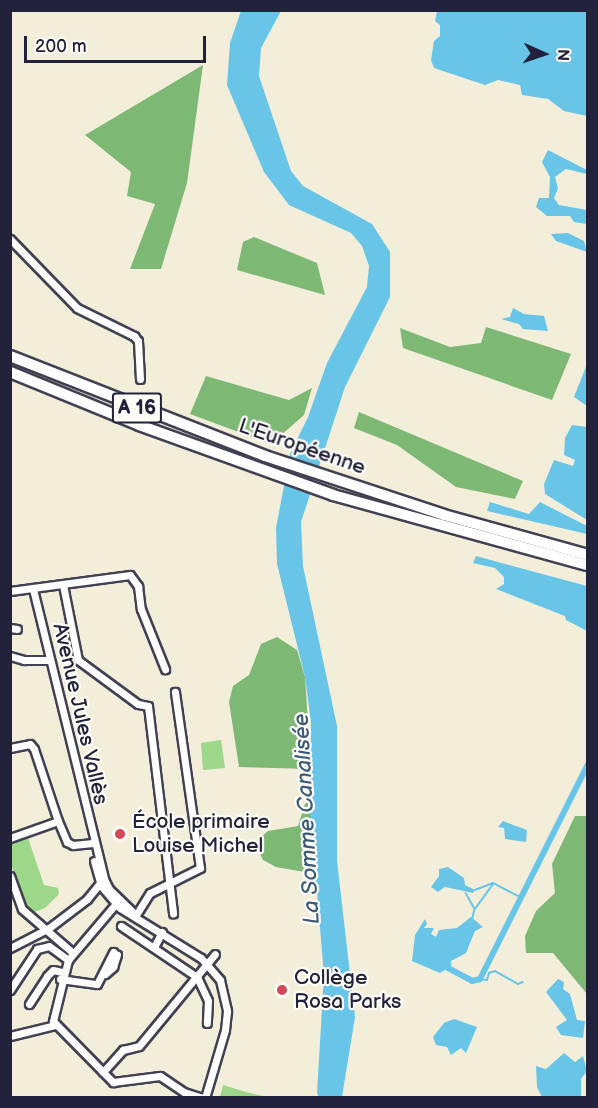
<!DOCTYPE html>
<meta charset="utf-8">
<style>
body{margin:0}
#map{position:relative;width:598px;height:1108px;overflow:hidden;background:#f3eeda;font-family:"Balsamiq Sans",sans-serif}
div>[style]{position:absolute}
.green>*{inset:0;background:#9dd789}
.forest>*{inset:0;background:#7eb875}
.water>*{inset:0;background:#69c5e7}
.stream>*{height:1.5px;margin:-0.75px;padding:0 0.75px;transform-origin:0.75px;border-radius:0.75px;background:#69c5e7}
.canal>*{height:6px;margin:-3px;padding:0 3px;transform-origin:3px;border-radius:3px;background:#69c5e7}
.roads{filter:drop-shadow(2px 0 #414153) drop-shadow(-2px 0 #414153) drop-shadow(0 2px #414153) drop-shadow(0 -2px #414153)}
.minor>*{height:7px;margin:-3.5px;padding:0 3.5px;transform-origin:3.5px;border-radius:3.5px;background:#fff}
.highway>*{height:10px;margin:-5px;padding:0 5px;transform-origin:5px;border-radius:5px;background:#fff}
.dots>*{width:16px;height:16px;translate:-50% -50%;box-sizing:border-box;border:3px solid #fdfcf7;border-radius:50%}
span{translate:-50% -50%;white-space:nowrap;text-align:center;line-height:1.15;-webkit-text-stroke:4.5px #fdfcf7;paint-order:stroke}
.shield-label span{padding:2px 4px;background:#fdfcf7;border:2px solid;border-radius:4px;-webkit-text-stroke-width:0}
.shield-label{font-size:20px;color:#22223b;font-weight:700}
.street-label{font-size:21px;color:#22223b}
.poi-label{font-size:21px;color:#22223b}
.left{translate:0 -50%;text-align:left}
.water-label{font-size:22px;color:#3b5b77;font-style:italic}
.frame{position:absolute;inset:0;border:12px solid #22223b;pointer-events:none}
.north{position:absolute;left:514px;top:24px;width:60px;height:60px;-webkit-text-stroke:4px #fdfcf7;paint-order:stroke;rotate:93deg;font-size:16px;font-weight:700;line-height:24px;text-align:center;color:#22223b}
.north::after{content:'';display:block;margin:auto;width:21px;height:27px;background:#22223b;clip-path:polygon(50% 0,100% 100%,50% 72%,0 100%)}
.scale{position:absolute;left:24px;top:36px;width:182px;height:27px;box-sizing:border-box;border:3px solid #22223b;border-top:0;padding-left:8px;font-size:18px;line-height:21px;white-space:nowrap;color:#22223b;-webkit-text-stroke:4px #fdfcf7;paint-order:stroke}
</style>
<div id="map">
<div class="green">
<i style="clip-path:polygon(221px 740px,225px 768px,203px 770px,201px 743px)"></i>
<i style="clip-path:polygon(27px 835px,44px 885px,58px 888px,59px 894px,45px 908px,32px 913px,25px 907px,11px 864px,10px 841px)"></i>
<i style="clip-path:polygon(223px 1085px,246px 1092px,267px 1097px,220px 1097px)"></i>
</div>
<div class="forest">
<i style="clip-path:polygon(203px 65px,187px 183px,161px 269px,130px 269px,155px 204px,127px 196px,131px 172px,85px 135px)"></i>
<i style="clip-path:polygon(254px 237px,317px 263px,325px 295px,237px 270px,243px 242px)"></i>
<i style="clip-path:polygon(486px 327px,571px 354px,552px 400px,403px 348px,400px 328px,450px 347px,481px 343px)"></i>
<i style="clip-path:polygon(206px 376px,289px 400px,312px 388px,304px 415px,271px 444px,190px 414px)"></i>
<i style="clip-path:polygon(359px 412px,523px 481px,515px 499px,456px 487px,397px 445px,354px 428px)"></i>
<i style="clip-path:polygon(277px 637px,297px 650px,305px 677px,311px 769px,239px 767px,229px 702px,233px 686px,249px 675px,261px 644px)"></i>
<i style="clip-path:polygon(310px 800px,316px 874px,276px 867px,263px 860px,256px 846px,258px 840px,268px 831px,298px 826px,305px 804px)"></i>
<i style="clip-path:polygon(575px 816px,587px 816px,587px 994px,553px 953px,526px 953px,525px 936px,536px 911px,555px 893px,552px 864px)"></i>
</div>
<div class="water">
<i style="clip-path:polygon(241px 11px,281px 11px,261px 48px,259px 76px,291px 171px,303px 186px,372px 224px,390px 252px,390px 297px,345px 387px,301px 522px,303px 566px,337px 726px,337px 861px,355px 1017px,342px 1097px,319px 1097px,317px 1093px,324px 975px,310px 810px,311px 723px,305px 677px,277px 564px,276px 528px,290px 454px,308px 417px,327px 363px,367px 287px,369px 266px,362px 246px,351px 233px,289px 205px,264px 172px,227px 85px,230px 43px)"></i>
<i style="clip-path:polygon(437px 11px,587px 11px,587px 116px,564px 111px,548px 99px,522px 95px,520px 85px,498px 80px,485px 85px,434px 68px,431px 60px,434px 41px,440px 36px,440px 25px,435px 21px)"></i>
<i style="clip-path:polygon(548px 150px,587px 170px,587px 174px,566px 169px,555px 177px,558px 188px,554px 198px,559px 205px,587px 210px,587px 224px,574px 222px,570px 216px,547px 216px,536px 207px,539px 198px,549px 198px,550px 177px,542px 162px)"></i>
<i style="clip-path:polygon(568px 233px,584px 241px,587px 252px,556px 241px,551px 234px)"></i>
<i style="clip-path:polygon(513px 308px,524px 314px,544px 316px,548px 331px,523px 329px,519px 324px,501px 319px,510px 317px)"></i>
<i style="clip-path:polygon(587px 364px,587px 406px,574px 397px)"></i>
<i style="clip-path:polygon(572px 425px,587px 427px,587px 520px,545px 494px,544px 484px,554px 460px,573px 466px,575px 460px,564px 455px,565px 438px)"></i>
<i style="clip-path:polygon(490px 502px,529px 514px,540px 502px,587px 526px,587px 534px,487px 511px)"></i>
<i style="clip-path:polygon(476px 556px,587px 586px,587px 631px,566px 620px,565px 616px,496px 589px,504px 584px,504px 577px,495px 568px,473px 563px)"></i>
<i style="clip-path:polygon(503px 821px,527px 830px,526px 842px,505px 839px,504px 828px,498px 827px)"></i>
<i style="clip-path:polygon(448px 867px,464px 878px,465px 885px,475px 890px,473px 893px,445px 887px,438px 892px,431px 887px,439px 876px,439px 869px)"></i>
<i style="clip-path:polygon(471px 917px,483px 927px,475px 931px,466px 953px,451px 961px,451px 966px,440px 973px,412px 961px,415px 935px,425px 919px,427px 924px,424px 928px,434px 928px,431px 934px,436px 937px,439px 930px,457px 928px)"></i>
<i style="clip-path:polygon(558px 979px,564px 982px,563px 989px,570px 994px,577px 1020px,585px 1021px,583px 1038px,561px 1035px,556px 1027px,567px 1020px,546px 992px)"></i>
<i style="clip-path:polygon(454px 1019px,477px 1027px,466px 1053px,461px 1048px,451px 1055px,447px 1047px,436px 1045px,433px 1037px,444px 1023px)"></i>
<i style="clip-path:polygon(564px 1053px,575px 1062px,583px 1056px,587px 1071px,581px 1079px,581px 1097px,542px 1097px,537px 1087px,536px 1066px,546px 1069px)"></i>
</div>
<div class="stream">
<i style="left:475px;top:890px;width:19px;rotate:-21deg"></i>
<i style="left:493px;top:883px;width:31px;rotate:27deg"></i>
<i style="left:466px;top:893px;width:18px;rotate:61deg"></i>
<i style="left:475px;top:909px;width:9px;rotate:103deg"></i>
<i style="left:475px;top:909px;width:31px;rotate:-54deg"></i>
<i style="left:480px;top:979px;width:7px;rotate:8deg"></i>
<i style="left:487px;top:980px;width:7px;rotate:-74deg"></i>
<i style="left:489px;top:973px;width:6px;rotate:-18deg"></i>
<i style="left:495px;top:971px;width:26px;rotate:29deg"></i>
<i style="left:518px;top:984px;width:5px;rotate:-22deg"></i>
</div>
<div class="canal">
<i style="left:448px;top:968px;width:27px;rotate:28deg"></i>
<i style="left:472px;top:981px;width:8px;rotate:-14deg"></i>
<i style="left:480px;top:979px;width:241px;rotate:-63.3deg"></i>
</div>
<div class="roads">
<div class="minor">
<i style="left:10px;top:239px;width:96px;rotate:45.8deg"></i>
<i style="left:77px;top:308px;width:64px;rotate:26.2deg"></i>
<i style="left:134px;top:336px;width:6px;rotate:51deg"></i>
<i style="left:138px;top:341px;width:38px;rotate:87deg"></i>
<i style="left:63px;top:585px;width:76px;rotate:78.7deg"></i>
<i style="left:78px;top:660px;width:74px;rotate:36.3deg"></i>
<i style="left:138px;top:704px;width:10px;rotate:11deg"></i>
<i style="left:148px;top:706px;width:209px;rotate:83.1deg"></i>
<i style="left:33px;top:589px;width:299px;rotate:76.2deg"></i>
<i style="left:104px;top:879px;width:11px;rotate:63deg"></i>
<i style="left:109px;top:889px;width:37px;rotate:44deg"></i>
<i style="left:10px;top:591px;width:121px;rotate:-7.6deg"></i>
<i style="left:130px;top:575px;width:14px;rotate:54deg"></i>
<i style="left:138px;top:586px;width:23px;rotate:83deg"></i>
<i style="left:141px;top:609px;width:65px;rotate:68.2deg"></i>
<i style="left:10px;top:628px;width:7px;rotate:8deg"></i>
<i style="left:10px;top:656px;width:15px;rotate:16deg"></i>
<i style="left:24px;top:660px;width:26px"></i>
<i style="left:10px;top:748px;width:20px;rotate:-11deg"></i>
<i style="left:30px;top:744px;width:6px;rotate:51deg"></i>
<i style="left:34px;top:749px;width:76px;rotate:71.6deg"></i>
<i style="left:58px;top:821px;width:51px;rotate:160.5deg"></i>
<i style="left:58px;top:821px;width:23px;rotate:67deg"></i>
<i style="left:67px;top:842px;width:7px;rotate:27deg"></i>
<i style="left:73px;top:845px;width:20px;rotate:-6deg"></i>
<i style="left:94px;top:861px;width:26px;rotate:74deg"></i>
<i style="left:101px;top:886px;width:29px;rotate:49deg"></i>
<i style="left:120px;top:908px;width:95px;rotate:31.7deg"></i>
<i style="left:201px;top:958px;width:29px;rotate:49deg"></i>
<i style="left:220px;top:980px;width:32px;rotate:77deg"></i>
<i style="left:227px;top:1011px;width:19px;rotate:96deg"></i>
<i style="left:225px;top:1030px;width:71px;rotate:106.4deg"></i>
<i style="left:10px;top:876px;width:35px;rotate:70deg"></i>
<i style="left:22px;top:909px;width:66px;rotate:40.7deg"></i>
<i style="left:119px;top:900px;width:79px;rotate:130.4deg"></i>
<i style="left:68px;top:960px;width:63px;rotate:103.8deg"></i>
<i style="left:53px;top:1021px;width:86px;rotate:45.5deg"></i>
<i style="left:113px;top:1082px;width:47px;rotate:-7.3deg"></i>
<i style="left:160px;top:1076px;width:29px;rotate:34deg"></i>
<i style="left:184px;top:1092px;width:19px;rotate:18deg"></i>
<i style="left:136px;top:915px;width:26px;rotate:-58deg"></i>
<i style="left:150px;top:893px;width:56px;rotate:-26.6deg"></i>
<i style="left:200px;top:868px;width:178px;rotate:-98.1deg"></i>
<i style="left:121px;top:926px;width:92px;rotate:33.9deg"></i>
<i style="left:197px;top:977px;width:26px;rotate:65deg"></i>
<i style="left:208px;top:1001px;width:22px;rotate:93deg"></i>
<i style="left:154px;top:947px;width:17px;rotate:-62deg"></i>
<i style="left:10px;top:948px;width:44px;rotate:-27.1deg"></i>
<i style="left:49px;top:928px;width:48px;rotate:-37.3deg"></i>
<i style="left:87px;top:899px;width:21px;rotate:-51deg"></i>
<i style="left:105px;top:974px;width:11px;rotate:-41deg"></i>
<i style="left:113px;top:967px;width:13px;rotate:-72deg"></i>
<i style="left:60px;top:979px;width:37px;rotate:8deg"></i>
<i style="left:97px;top:984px;width:36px;rotate:-63deg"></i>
<i style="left:10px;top:990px;width:49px;rotate:-56.6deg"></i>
<i style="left:37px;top:949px;width:12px;rotate:-14deg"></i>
<i style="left:49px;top:946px;width:24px;rotate:36deg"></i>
<i style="left:29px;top:1004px;width:33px;rotate:-57deg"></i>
<i style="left:47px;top:976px;width:8px;rotate:-45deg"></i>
<i style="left:53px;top:970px;width:9px;rotate:13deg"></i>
<i style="left:10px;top:1036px;width:46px;rotate:-13.7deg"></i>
<i style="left:103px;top:1072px;width:30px;rotate:-48deg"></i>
<i style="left:123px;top:1050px;width:16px;rotate:-14deg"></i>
<i style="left:139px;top:1046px;width:119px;rotate:-50.4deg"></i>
</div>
<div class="highway">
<i style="left:10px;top:356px;width:274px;rotate:21.4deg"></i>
<i style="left:265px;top:456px;width:188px;rotate:18.2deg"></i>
<i style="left:444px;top:515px;width:149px;rotate:15.5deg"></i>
<i style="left:10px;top:372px;width:139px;rotate:22.3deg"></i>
<i style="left:139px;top:425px;width:206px;rotate:19.8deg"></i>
<i style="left:333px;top:495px;width:264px;rotate:15.4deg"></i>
</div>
</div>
<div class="dots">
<i style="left:120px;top:834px;background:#d1495b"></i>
<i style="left:282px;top:990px;background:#d1495b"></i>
</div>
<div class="shield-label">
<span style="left:137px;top:408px">A 16</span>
</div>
<div class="street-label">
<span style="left:302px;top:447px;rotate:19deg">L'Européenne</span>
<span style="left:80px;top:714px;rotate:77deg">Avenue Jules Vallès</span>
</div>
<div class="poi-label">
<span class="left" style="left:132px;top:834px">École primaire<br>Louise Michel</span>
<span class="left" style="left:294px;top:990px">Collège<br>Rosa Parks</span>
</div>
<div class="water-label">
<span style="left:307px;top:819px;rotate:-93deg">La Somme Canalisée</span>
</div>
<div class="frame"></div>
<div class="north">N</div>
<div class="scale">200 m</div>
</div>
